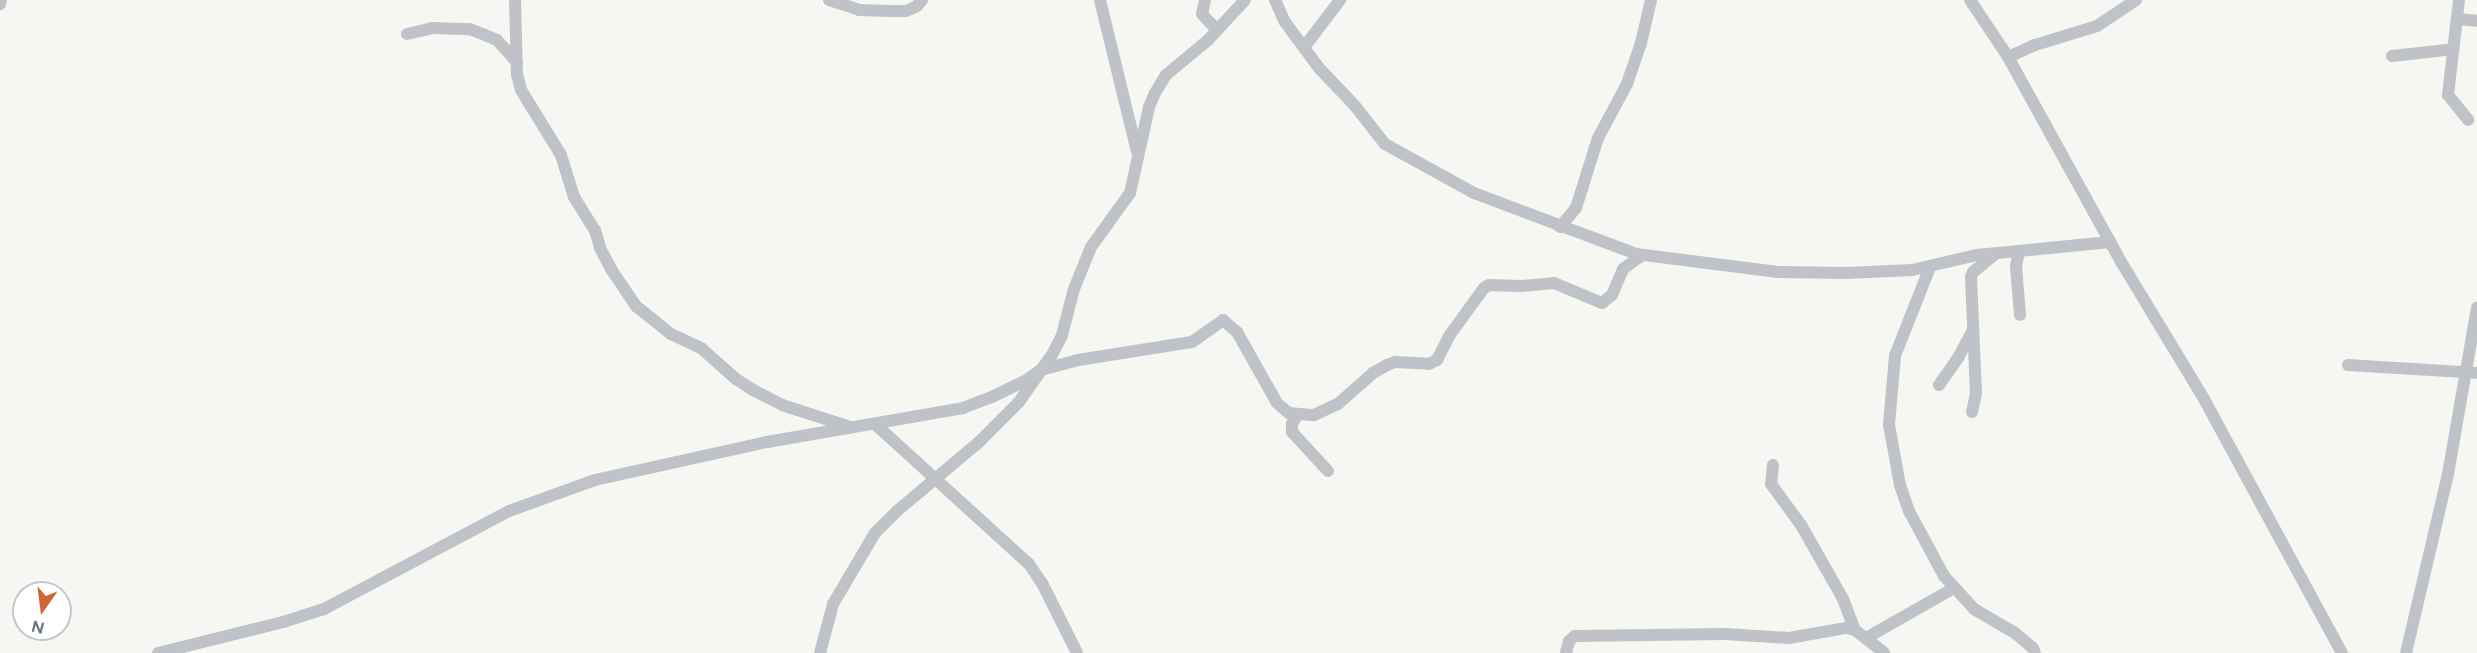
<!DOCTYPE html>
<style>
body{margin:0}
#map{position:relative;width:2477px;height:653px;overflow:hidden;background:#f6f6f3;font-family:Figtree,sans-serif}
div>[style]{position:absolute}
.minor>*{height:12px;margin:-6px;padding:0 6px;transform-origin:6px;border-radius:6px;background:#bfc2c6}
span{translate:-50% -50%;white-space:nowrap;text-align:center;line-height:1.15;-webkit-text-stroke:6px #fff;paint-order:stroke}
.north{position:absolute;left:12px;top:581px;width:60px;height:60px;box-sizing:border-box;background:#fff;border:2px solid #c3c7cd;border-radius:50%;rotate:194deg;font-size:16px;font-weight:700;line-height:24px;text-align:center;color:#687481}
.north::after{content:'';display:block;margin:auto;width:21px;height:27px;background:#d26336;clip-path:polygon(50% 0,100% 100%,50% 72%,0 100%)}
</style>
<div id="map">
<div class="minor">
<i style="left:515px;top:0;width:74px;rotate:88.5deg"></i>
<i style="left:517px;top:74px;width:16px;rotate:76deg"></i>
<i style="left:521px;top:90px;width:76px;rotate:58.4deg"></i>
<i style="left:561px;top:155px;width:44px;rotate:72.8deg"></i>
<i style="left:574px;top:197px;width:39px;rotate:58deg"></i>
<i style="left:595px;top:230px;width:19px;rotate:74deg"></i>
<i style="left:600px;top:248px;width:24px;rotate:62deg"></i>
<i style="left:611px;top:269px;width:45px;rotate:56deg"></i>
<i style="left:636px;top:306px;width:45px;rotate:38.7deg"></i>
<i style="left:671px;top:334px;width:33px;rotate:25deg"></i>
<i style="left:701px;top:348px;width:47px;rotate:41.5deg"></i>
<i style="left:736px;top:379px;width:20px;rotate:33deg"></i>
<i style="left:753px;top:390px;width:33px;rotate:27deg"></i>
<i style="left:782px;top:405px;width:71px;rotate:17.9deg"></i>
<i style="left:829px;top:0;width:32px;rotate:18deg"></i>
<i style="left:859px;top:10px;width:29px;rotate:2deg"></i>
<i style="left:888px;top:11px;width:18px"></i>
<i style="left:906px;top:11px;width:12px;rotate:-24deg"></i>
<i style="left:917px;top:6px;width:8px;rotate:-50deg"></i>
<i style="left:1100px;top:0;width:156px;rotate:76.3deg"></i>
<i style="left:1205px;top:0;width:14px;rotate:102deg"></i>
<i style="left:1202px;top:14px;width:22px;rotate:47deg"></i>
<i style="left:1275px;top:0;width:24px;rotate:66deg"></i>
<i style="left:1285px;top:22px;width:57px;rotate:53.5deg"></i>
<i style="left:1319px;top:68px;width:52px;rotate:46.5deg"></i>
<i style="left:1355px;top:106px;width:48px;rotate:51.7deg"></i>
<i style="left:1385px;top:144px;width:102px;rotate:28.8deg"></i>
<i style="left:1474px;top:193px;width:173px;rotate:20.6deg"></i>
<i style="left:1636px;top:254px;width:143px;rotate:7.2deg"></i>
<i style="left:1778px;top:272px;width:69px;rotate:0.8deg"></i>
<i style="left:1847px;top:273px;width:65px;rotate:-2.6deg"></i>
<i style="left:1912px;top:270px;width:67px;rotate:-13deg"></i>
<i style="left:1977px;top:255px;width:134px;rotate:-5.6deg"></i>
<i style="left:1970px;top:0;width:69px;rotate:56.3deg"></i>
<i style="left:2008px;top:57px;width:238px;rotate:61.1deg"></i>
<i style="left:2123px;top:265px;width:157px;rotate:58.8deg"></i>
<i style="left:2204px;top:399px;width:289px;rotate:61.5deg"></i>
<i style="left:2459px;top:0;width:96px;rotate:96.6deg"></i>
<i style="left:2448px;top:95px;width:32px;rotate:51deg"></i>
<i style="left:0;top:4px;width:4px;rotate:-76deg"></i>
<i style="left:2459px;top:19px;width:18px;rotate:6deg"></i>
<i style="left:407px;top:34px;width:26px;rotate:-13deg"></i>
<i style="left:432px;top:28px;width:38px;rotate:2deg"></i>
<i style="left:470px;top:29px;width:29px;rotate:22deg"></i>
<i style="left:497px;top:40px;width:30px;rotate:48deg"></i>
<i style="left:1305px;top:46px;width:58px;rotate:-52.7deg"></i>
<i style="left:2392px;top:56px;width:62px;rotate:-6.4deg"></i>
<i style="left:2008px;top:57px;width:30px;rotate:-24deg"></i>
<i style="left:2035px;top:45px;width:65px;rotate:-17deg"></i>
<i style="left:2097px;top:26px;width:47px;rotate:-33.7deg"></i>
<i style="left:1560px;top:227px;width:25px;rotate:-50deg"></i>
<i style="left:1576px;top:208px;width:73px;rotate:-72.6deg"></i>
<i style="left:1598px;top:138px;width:61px;rotate:-61.8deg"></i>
<i style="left:1627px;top:84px;width:43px;rotate:-71.1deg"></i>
<i style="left:1641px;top:43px;width:44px;rotate:-76.9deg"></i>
<i style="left:2019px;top:251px;width:15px;rotate:101deg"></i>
<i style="left:2016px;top:266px;width:49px;rotate:85.3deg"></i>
<i style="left:1930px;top:267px;width:96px;rotate:111.5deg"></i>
<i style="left:1895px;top:356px;width:69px;rotate:95deg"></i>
<i style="left:1889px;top:425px;width:61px;rotate:79.6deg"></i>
<i style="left:1900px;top:485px;width:28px;rotate:71deg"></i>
<i style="left:1909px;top:511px;width:74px;rotate:61.7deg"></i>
<i style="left:1944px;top:576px;width:45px;rotate:47.7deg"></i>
<i style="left:1974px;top:609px;width:48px;rotate:30.3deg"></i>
<i style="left:2015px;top:633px;width:23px;rotate:40deg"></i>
<i style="left:2033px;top:648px;width:5px;rotate:68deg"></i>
<i style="left:2348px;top:365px;width:129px;rotate:3.5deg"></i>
<i style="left:1939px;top:385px;width:33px;rotate:-55deg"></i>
<i style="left:1958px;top:358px;width:30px;rotate:-62deg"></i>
<i style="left:1972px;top:412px;width:19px;rotate:-78deg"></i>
<i style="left:1976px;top:393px;width:116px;rotate:-92.5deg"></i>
<i style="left:1971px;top:277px;width:5px;rotate:-68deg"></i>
<i style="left:1973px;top:272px;width:28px;rotate:-39deg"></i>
<i style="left:1297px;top:415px;width:10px;rotate:119deg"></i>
<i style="left:1292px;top:424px;width:8px;rotate:90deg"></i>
<i style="left:1292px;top:432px;width:53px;rotate:47.3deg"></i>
<i style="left:875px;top:424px;width:208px;rotate:42.3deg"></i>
<i style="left:1029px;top:564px;width:23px;rotate:56deg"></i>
<i style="left:1042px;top:583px;width:78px;rotate:63.4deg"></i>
<i style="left:1773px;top:465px;width:19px;rotate:96deg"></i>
<i style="left:1771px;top:484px;width:51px;rotate:53.8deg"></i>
<i style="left:1801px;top:525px;width:85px;rotate:60.4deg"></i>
<i style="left:1843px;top:599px;width:33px;rotate:69deg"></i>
<i style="left:1866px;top:638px;width:101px;rotate:-29.6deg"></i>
<i style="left:158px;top:653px;width:129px;rotate:-13.9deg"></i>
<i style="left:283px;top:622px;width:43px;rotate:-17.6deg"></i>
<i style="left:324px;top:609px;width:209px;rotate:-27.9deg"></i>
<i style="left:509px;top:511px;width:91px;rotate:-19.8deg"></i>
<i style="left:595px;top:480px;width:176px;rotate:-12.5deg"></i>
<i style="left:767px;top:442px;width:199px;rotate:-9.8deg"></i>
<i style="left:963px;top:408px;width:33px;rotate:-21deg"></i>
<i style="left:994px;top:396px;width:34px;rotate:-26deg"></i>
<i style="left:1025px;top:381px;width:19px;rotate:-35deg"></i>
<i style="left:1041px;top:370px;width:19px;rotate:-54deg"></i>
<i style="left:1052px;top:355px;width:22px;rotate:-63deg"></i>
<i style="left:1062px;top:335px;width:48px;rotate:-75.4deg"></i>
<i style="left:1074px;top:289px;width:45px;rotate:-68deg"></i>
<i style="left:1091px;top:247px;width:67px;rotate:-54.2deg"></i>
<i style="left:1130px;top:193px;width:88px;rotate:-77.5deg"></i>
<i style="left:1149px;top:107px;width:15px;rotate:-67deg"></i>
<i style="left:1155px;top:93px;width:21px;rotate:-59deg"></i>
<i style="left:1166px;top:75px;width:55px;rotate:-39.8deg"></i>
<i style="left:1208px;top:40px;width:54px;rotate:-47.2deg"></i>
<i style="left:820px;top:653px;width:51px;rotate:-75.1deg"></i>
<i style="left:833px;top:604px;width:82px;rotate:-59.4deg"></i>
<i style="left:875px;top:533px;width:31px;rotate:-45deg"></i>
<i style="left:897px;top:511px;width:109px;rotate:-40.1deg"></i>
<i style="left:980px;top:441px;width:55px;rotate:-45deg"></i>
<i style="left:1019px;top:402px;width:39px;rotate:-55deg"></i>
<i style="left:1041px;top:370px;width:38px;rotate:-15deg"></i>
<i style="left:1078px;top:360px;width:115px;rotate:-9deg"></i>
<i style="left:1192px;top:342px;width:38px;rotate:-35deg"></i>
<i style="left:1223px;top:320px;width:18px;rotate:41deg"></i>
<i style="left:1237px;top:332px;width:81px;rotate:60.6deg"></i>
<i style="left:1277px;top:403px;width:16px;rotate:40deg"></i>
<i style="left:1289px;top:413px;width:25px;rotate:5deg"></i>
<i style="left:1314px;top:415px;width:26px;rotate:-25deg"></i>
<i style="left:1338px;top:404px;width:47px;rotate:-41.5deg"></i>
<i style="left:1373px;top:373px;width:16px;rotate:-30deg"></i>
<i style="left:1387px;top:365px;width:9px;rotate:-21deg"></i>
<i style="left:1395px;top:362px;width:34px;rotate:3deg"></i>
<i style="left:1429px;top:364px;width:9px;rotate:-27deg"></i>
<i style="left:1437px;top:360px;width:27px;rotate:-63deg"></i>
<i style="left:1449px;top:336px;width:59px;rotate:-53.9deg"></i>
<i style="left:1484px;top:288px;width:6px;rotate:-31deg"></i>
<i style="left:1489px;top:285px;width:32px;rotate:2deg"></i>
<i style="left:1521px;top:286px;width:33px;rotate:-5deg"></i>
<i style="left:1554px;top:283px;width:52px;rotate:22.6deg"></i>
<i style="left:1602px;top:303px;width:13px;rotate:-39deg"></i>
<i style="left:1612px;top:295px;width:28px;rotate:-67deg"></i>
<i style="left:1623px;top:269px;width:24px;rotate:-36deg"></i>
<i style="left:1566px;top:653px;width:12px;rotate:-76deg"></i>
<i style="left:1569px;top:641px;width:8px;rotate:-40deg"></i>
<i style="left:1575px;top:636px;width:150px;rotate:-0.8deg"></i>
<i style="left:1725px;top:634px;width:64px;rotate:3.6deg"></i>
<i style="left:1789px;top:638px;width:58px;rotate:-10deg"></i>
<i style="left:1846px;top:628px;width:9px;rotate:13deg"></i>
<i style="left:1855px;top:630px;width:37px;rotate:38deg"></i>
<i style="left:2406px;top:653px;width:184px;rotate:-76.8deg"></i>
<i style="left:2448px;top:474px;width:169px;rotate:-80.1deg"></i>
</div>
<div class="north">N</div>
</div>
